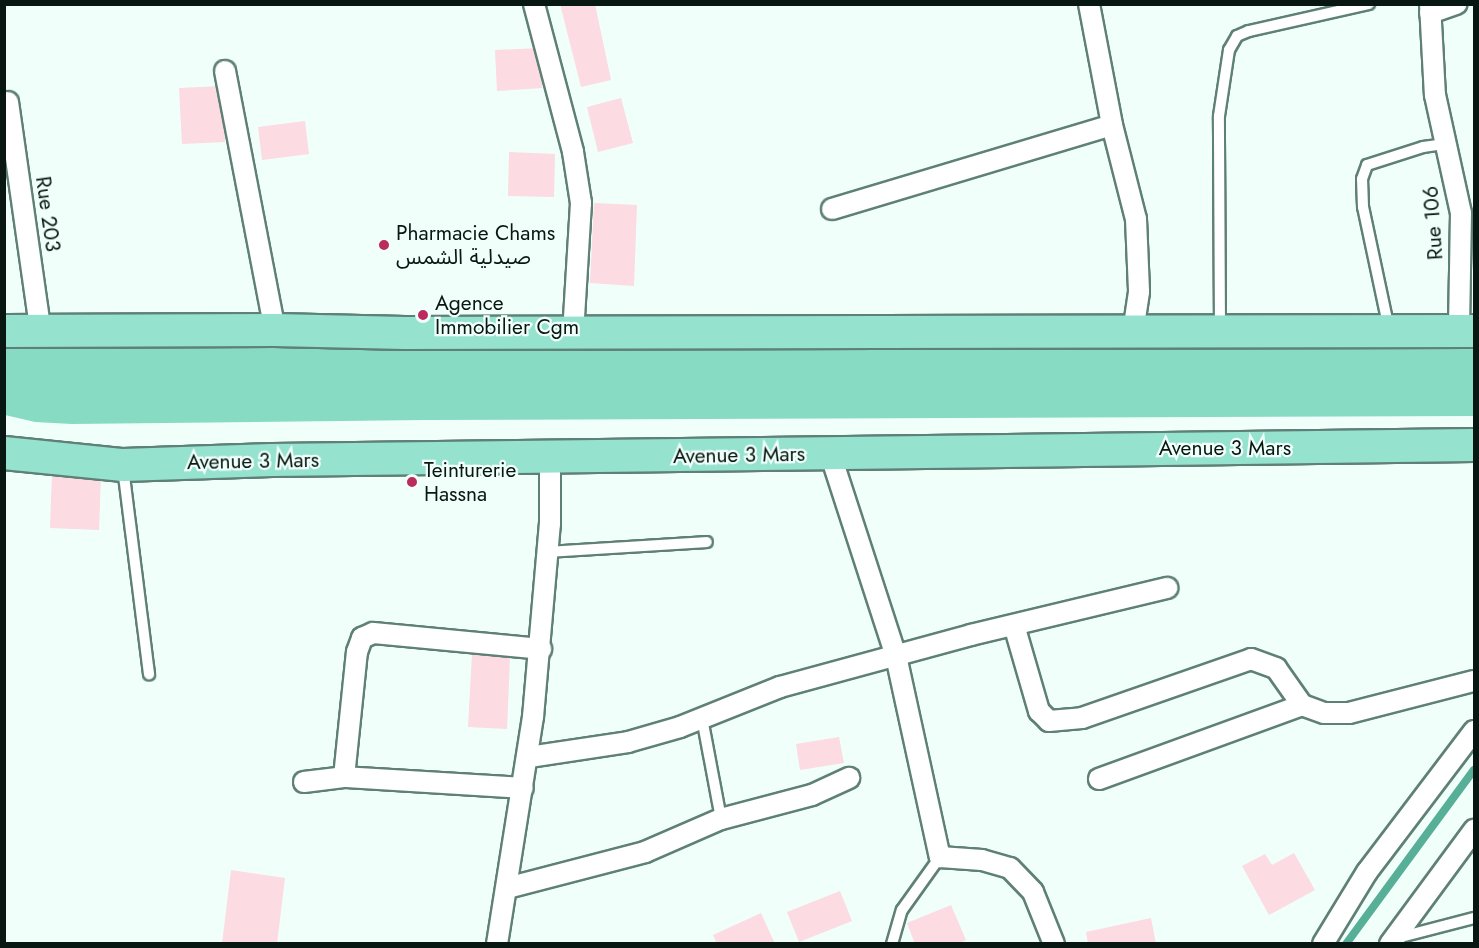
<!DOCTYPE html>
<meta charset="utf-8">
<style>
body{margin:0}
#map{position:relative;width:1479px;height:948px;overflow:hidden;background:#f0fffa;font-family:Jost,"Noto Sans Arabic",sans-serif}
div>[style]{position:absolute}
.green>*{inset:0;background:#87dbc3}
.stream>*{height:8px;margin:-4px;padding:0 4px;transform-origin:4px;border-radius:4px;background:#57af97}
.building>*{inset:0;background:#fcdbe2}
.roads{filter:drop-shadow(2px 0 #5f8076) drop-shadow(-2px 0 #5f8076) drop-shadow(0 2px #5f8076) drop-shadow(0 -2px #5f8076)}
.service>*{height:10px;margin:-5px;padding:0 5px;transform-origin:5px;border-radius:5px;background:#fff}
.minor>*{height:20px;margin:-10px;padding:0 10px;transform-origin:10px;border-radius:10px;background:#fff}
.primary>*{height:32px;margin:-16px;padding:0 16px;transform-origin:16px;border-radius:16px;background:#95e2cf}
.dots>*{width:16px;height:16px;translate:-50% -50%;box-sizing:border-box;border:3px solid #f0fffa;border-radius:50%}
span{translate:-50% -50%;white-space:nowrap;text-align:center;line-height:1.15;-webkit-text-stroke:4.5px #f0fffa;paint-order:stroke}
.street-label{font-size:21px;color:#091713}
.poi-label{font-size:21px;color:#091713}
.left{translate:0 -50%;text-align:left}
.frame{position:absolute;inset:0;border:6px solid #091713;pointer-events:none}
</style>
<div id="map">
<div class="green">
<i style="clip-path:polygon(1474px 337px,1474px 416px,426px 420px,72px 424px,35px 422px,5px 415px,5px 341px)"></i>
</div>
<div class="stream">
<i style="left:1346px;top:944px;width:216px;rotate:-53.7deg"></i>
</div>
<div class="building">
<i style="clip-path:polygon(560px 4px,595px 4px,611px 80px,581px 87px)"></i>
<i style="clip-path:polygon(540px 48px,542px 88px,497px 91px,495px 50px)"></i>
<i style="clip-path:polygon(222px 86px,225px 142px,182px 144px,179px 88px)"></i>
<i style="clip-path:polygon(621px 98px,633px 143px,598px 152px,587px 107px)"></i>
<i style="clip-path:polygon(305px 121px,309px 154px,262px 160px,258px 127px)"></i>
<i style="clip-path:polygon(509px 152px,555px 154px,554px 197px,508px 196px)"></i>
<i style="clip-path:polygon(594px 203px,637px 205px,634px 286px,590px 283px)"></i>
<i style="clip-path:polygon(52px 474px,101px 475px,99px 530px,50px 528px)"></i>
<i style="clip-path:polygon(472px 654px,510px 656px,507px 729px,468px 727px)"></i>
<i style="clip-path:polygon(839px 737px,844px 763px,800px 770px,796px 744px)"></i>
<i style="clip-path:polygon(1294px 853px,1315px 890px,1269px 915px,1242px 866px,1265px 854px,1272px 865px)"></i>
<i style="clip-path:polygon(231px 870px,285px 878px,277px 944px,222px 944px)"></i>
<i style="clip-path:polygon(840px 891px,852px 921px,799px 942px,787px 912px)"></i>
<i style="clip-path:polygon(951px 905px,966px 940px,957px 944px,915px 944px,907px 923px)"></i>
<i style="clip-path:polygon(761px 913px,775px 944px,717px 944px,713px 935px)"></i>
<i style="clip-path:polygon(1151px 918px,1156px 944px,1088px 944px,1086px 932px)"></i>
</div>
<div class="roads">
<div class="service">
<i style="left:1220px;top:329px;width:213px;rotate:-90.3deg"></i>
<i style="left:1219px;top:116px;width:67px;rotate:-81.4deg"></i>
<i style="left:1229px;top:50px;width:16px;rotate:-60deg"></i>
<i style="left:1237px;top:36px;width:13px;rotate:-23deg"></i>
<i style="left:1249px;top:31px;width:123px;rotate:-12.7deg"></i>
<i style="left:1389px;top:329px;width:125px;rotate:-102deg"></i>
<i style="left:1363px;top:207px;width:28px;rotate:-92deg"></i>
<i style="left:1362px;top:179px;width:15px;rotate:-70deg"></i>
<i style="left:1367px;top:165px;width:59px;rotate:-17.8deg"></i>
<i style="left:1423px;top:147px;width:21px;rotate:-8deg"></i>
<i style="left:123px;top:468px;width:208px;rotate:82.8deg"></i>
<i style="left:548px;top:552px;width:159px;rotate:-3.6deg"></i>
<i style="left:702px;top:718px;width:103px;rotate:79.3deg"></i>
<i style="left:1397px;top:938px;width:80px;rotate:-14.6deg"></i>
<i style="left:892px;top:944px;width:35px;rotate:-74deg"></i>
<i style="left:902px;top:910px;width:65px;rotate:-54.4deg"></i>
</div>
<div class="minor">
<i style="left:534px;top:4px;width:153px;rotate:75.2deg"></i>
<i style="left:573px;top:152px;width:52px;rotate:81.1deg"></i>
<i style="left:581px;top:203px;width:129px;rotate:93.5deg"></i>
<i style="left:1089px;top:4px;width:123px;rotate:79.2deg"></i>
<i style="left:1112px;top:125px;width:97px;rotate:75.7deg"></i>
<i style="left:1136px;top:219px;width:73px;rotate:87.6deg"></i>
<i style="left:1139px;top:292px;width:40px;rotate:98.5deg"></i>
<i style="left:1430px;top:4px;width:91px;rotate:86.9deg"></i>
<i style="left:1435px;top:95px;width:121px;rotate:77.6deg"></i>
<i style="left:1461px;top:213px;width:119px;rotate:91deg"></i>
<i style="left:1430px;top:13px;width:28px;rotate:-19deg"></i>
<i style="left:225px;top:71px;width:264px;rotate:79.1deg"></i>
<i style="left:8px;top:102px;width:233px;rotate:81.9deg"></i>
<i style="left:832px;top:209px;width:292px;rotate:-16.7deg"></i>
<i style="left:830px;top:453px;width:213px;rotate:72deg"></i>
<i style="left:896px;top:656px;width:206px;rotate:77.7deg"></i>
<i style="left:940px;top:857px;width:42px;rotate:4.1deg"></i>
<i style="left:982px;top:860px;width:29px;rotate:16deg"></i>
<i style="left:1010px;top:868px;width:33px;rotate:46deg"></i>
<i style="left:1033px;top:892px;width:56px;rotate:68deg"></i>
<i style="left:1014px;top:625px;width:90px;rotate:73.8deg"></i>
<i style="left:1039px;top:711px;width:14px;rotate:45deg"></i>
<i style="left:1049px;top:721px;width:33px;rotate:-5deg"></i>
<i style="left:1082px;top:718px;width:179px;rotate:-19.2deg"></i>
<i style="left:1251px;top:659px;width:27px;rotate:20deg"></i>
<i style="left:1276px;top:668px;width:45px;rotate:54.9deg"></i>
<i style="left:1302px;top:705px;width:23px;rotate:20deg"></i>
<i style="left:1324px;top:713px;width:25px"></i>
<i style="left:1349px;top:713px;width:129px;rotate:-14.4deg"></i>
<i style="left:529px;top:757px;width:100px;rotate:-8.6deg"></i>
<i style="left:628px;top:742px;width:54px;rotate:-16.1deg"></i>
<i style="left:680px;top:727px;width:108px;rotate:-21.8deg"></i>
<i style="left:780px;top:687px;width:198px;rotate:-15.2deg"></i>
<i style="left:971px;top:635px;width:202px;rotate:-13.5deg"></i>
<i style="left:344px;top:777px;width:126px;rotate:-84.1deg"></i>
<i style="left:357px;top:652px;width:15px;rotate:-70deg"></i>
<i style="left:362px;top:638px;width:12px;rotate:-24deg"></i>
<i style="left:373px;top:633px;width:169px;rotate:5.4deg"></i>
<i style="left:1099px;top:779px;width:216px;rotate:-20deg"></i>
<i style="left:304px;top:782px;width:40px;rotate:-7.1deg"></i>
<i style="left:344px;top:777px;width:179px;rotate:3.5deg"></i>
<i style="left:507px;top:888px;width:143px;rotate:-14.6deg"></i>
<i style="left:645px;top:852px;width:83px;rotate:-23.5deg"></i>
<i style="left:721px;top:819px;width:94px;rotate:-14.8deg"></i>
<i style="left:812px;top:795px;width:41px;rotate:-24.7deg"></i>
<i style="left:497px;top:944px;width:230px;rotate:-81deg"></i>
<i style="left:533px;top:717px;width:194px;rotate:-85deg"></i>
<i style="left:550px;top:524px;width:68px;rotate:-90deg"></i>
<i style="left:1323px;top:944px;width:84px;rotate:-58.6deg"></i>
<i style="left:1367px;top:872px;width:177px;rotate:-52.8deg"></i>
<i style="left:1390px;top:944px;width:142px;rotate:-53.6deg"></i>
</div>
<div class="primary">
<i style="left:4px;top:331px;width:271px;rotate:-0.2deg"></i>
<i style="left:275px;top:330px;width:130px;rotate:1.3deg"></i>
<i style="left:405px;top:333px;width:1069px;rotate:-0.11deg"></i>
<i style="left:4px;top:453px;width:120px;rotate:5.8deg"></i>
<i style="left:123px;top:465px;width:149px;rotate:-1.9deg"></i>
<i style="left:272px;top:460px;width:1202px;rotate:-0.71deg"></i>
</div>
</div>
<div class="dots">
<i style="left:384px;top:245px;background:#ba2c5d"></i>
<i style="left:423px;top:315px;background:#ba2c5d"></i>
<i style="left:412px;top:482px;background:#ba2c5d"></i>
</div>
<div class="street-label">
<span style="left:48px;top:214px;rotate:82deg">Rue 203</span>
<span style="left:1433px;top:223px;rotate:-94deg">Rue 106</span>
<span style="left:1225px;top:448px">Avenue 3 Mars</span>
<span style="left:739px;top:455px;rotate:-1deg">Avenue 3 Mars</span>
<span style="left:253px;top:461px;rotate:-1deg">Avenue 3 Mars</span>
</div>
<div class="poi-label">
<span class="left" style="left:396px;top:245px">Pharmacie Chams<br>صيدلية الشمس</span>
<span class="left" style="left:435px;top:315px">Agence<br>Immobilier Cgm</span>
<span class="left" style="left:424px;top:482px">Teinturerie<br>Hassna</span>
</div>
<div class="frame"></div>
</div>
